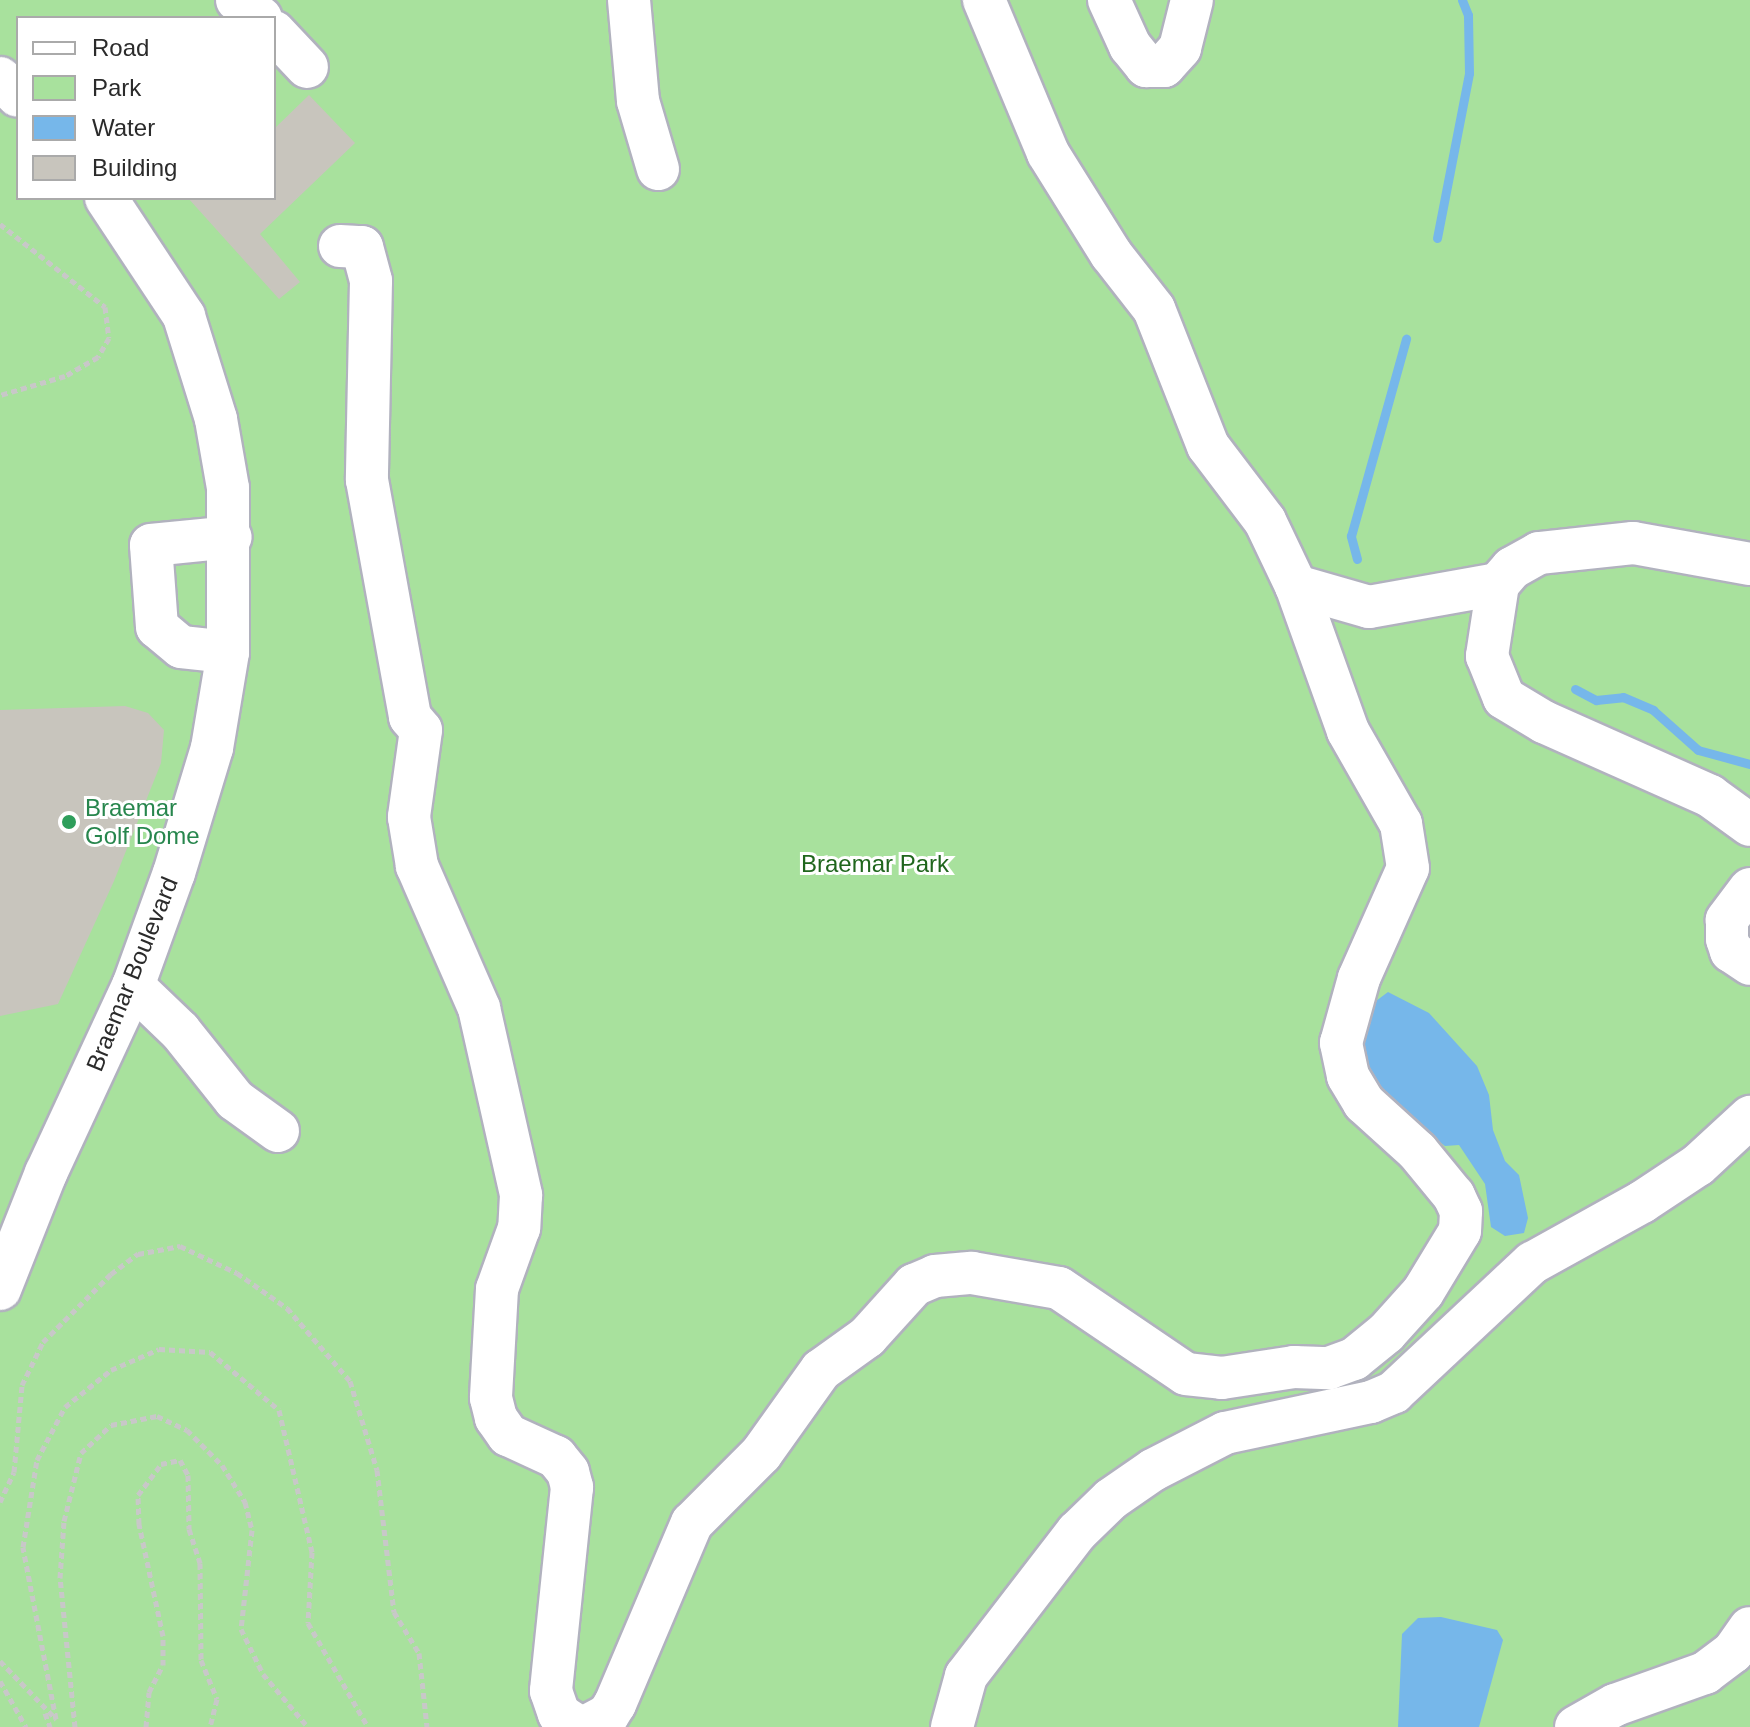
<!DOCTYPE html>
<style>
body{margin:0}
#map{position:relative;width:1750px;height:1727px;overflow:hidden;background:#ece9de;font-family:Helvetica,sans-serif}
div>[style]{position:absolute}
.green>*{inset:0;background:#a8e19d}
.water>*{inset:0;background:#76b7ea}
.stream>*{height:9px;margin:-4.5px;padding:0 4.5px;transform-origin:4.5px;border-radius:4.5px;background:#76b7ea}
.building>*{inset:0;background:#c8c5bd}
.path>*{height:5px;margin-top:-2.5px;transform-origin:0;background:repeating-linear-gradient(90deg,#c8c8c8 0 6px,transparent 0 10px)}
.roads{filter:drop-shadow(2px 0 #b1b2be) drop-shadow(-2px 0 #b1b2be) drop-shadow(0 2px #b1b2be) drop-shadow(0 -2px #b1b2be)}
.minor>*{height:42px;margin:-21px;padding:0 21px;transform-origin:21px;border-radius:21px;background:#fff}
.dots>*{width:22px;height:22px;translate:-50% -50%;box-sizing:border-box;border:4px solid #fff;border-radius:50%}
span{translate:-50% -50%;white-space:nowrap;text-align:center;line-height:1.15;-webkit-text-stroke:6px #fff;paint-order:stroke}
.leisure-label{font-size:24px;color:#27864d}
.left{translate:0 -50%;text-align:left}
.park-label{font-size:24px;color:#20661d}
.street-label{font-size:24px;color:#2b2b2b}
.legend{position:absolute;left:16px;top:16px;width:260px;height:184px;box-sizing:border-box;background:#fff;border:2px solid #aaa;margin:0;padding:10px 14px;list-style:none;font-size:24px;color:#2b2b2b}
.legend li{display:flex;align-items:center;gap:16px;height:40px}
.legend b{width:40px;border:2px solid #aaa}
</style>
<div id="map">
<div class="green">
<i style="clip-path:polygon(evenodd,0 0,1750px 0,1750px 1727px,0 1727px,0 0,18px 18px,274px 18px,274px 198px,18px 198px,18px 18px)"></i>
</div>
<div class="water">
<i style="clip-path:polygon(1388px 992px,1429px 1013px,1477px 1066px,1489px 1095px,1493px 1130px,1505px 1161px,1519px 1175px,1528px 1218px,1524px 1233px,1505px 1236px,1491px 1227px,1485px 1184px,1459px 1145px,1445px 1146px,1383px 1099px,1358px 1049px,1372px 1004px)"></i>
<i style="clip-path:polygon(1441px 1617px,1497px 1630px,1503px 1640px,1479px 1727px,1398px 1727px,1402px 1634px,1418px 1618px)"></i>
</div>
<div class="stream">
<i style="left:1437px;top:238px;width:168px;rotate:-79deg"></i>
<i style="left:1469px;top:73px;width:58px;rotate:-91deg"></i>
<i style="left:1468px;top:15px;width:16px;rotate:-112deg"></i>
<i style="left:1357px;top:559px;width:24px;rotate:-105deg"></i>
<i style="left:1351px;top:536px;width:205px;rotate:-74.4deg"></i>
<i style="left:1575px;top:689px;width:24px;rotate:28deg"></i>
<i style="left:1596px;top:700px;width:27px;rotate:-6deg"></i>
<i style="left:1623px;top:697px;width:33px;rotate:23deg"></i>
<i style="left:1653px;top:710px;width:60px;rotate:41.6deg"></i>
<i style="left:1698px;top:750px;width:54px;rotate:15.1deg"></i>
</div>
<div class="building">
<i style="clip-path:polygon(309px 95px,355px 143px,260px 234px,300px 282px,279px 299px,188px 198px,274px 198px,274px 129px)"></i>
<i style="clip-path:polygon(125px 706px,148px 713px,164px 730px,161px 763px,114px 881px,58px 1004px,0 1016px,0 710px)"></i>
</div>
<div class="path">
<i style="left:0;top:224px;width:134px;rotate:38.3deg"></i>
<i style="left:105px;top:307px;width:31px;rotate:83deg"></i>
<i style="left:109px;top:338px;width:22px;rotate:120deg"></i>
<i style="left:98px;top:357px;width:38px;rotate:150deg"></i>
<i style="left:65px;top:376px;width:68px;rotate:163.7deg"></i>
<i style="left:0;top:1502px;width:33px;rotate:-65deg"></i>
<i style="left:14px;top:1472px;width:87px;rotate:-84.7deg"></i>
<i style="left:22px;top:1385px;width:48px;rotate:-64deg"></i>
<i style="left:43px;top:1342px;width:96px;rotate:-45deg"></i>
<i style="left:111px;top:1274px;width:34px;rotate:-37deg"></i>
<i style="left:138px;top:1254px;width:43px;rotate:-10.8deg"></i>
<i style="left:180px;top:1246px;width:63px;rotate:25.3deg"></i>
<i style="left:237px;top:1273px;width:61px;rotate:35deg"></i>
<i style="left:287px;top:1308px;width:96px;rotate:49.2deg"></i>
<i style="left:350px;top:1381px;width:93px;rotate:73.1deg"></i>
<i style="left:377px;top:1470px;width:143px;rotate:83.2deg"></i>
<i style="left:394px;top:1612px;width:48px;rotate:58.6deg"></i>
<i style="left:419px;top:1653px;width:74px;rotate:83.8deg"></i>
<i style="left:0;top:1661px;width:81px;rotate:46deg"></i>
<i style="left:56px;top:1719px;width:175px;rotate:-100.9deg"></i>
<i style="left:23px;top:1547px;width:88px;rotate:-80.9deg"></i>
<i style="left:37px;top:1460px;width:60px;rotate:-62.2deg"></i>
<i style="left:65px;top:1407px;width:59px;rotate:-38.8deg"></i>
<i style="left:111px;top:1370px;width:52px;rotate:-23.6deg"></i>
<i style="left:159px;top:1349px;width:51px;rotate:3.4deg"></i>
<i style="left:210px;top:1352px;width:90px;rotate:40deg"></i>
<i style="left:279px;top:1410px;width:146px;rotate:76.9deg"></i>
<i style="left:312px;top:1552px;width:71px;rotate:93.2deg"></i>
<i style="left:308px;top:1623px;width:120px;rotate:60deg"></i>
<i style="left:0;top:1681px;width:53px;rotate:60.5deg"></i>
<i style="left:45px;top:1713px;width:15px;rotate:70deg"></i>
<i style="left:75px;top:1727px;width:150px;rotate:-95.7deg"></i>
<i style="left:60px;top:1578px;width:57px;rotate:-86deg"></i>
<i style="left:64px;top:1521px;width:70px;rotate:-76deg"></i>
<i style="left:81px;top:1453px;width:41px;rotate:-43deg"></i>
<i style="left:111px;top:1425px;width:47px;rotate:-11.1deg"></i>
<i style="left:157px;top:1416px;width:33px;rotate:25deg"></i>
<i style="left:187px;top:1430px;width:49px;rotate:45deg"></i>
<i style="left:222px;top:1465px;width:44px;rotate:58.1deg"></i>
<i style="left:245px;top:1502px;width:29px;rotate:76deg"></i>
<i style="left:252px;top:1530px;width:100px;rotate:96.3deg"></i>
<i style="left:241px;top:1629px;width:50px;rotate:63.9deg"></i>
<i style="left:263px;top:1674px;width:70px;rotate:49.7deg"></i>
<i style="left:146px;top:1727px;width:35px;rotate:-85deg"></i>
<i style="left:149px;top:1692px;width:30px;rotate:-63deg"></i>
<i style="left:163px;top:1665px;width:29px;rotate:-90deg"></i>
<i style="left:163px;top:1636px;width:115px;rotate:-102.1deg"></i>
<i style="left:139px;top:1524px;width:29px;rotate:-92deg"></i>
<i style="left:138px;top:1495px;width:39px;rotate:-53deg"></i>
<i style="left:161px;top:1464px;width:19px;rotate:-12deg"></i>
<i style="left:180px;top:1460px;width:17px;rotate:62deg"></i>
<i style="left:188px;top:1475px;width:54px;rotate:88.9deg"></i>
<i style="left:189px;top:1529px;width:36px;rotate:72deg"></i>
<i style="left:200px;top:1563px;width:97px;rotate:89.4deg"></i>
<i style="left:201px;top:1660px;width:42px;rotate:67.7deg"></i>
<i style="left:217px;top:1699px;width:29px;rotate:104deg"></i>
</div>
<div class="roads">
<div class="minor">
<i style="left:237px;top:0;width:30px;rotate:37deg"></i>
<i style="left:629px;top:0;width:101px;rotate:84.9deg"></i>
<i style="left:638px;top:101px;width:71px;rotate:73.6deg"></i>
<i style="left:1109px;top:0;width:51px;rotate:65.5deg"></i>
<i style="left:1130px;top:46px;width:26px;rotate:51deg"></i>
<i style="left:1146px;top:66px;width:18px"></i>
<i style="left:1164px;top:66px;width:24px;rotate:-48deg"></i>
<i style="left:1180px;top:48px;width:49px;rotate:-76deg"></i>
<i style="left:274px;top:32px;width:48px;rotate:46.7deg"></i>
<i style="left:0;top:78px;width:25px;rotate:45deg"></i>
<i style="left:340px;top:246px;width:22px;rotate:3deg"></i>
<i style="left:362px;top:247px;width:35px;rotate:75deg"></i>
<i style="left:371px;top:281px;width:199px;rotate:91.2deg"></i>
<i style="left:367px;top:480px;width:241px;rotate:79.7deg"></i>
<i style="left:410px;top:717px;width:17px;rotate:50deg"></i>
<i style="left:421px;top:730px;width:88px;rotate:97.9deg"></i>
<i style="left:409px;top:817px;width:50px;rotate:80.7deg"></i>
<i style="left:417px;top:866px;width:155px;rotate:66.4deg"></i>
<i style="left:479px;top:1008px;width:192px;rotate:77.3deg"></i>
<i style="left:521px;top:1195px;width:33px;rotate:93deg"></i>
<i style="left:519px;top:1228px;width:65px;rotate:109.8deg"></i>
<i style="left:497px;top:1289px;width:109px;rotate:93.2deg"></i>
<i style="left:491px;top:1398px;width:21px;rotate:76deg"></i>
<i style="left:496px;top:1418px;width:21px;rotate:55deg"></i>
<i style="left:508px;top:1435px;width:53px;rotate:24.6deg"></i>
<i style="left:556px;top:1457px;width:19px;rotate:51deg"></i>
<i style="left:568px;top:1472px;width:16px;rotate:75deg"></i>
<i style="left:572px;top:1487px;width:205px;rotate:95.9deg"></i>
<i style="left:551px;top:1691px;width:24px;rotate:71deg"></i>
<i style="left:559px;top:1714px;width:24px;rotate:33deg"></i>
<i style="left:1750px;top:564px;width:119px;rotate:-169.8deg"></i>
<i style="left:1633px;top:543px;width:95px;rotate:173.9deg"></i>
<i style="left:1539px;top:553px;width:31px;rotate:151deg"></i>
<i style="left:1512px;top:568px;width:21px;rotate:131deg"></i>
<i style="left:1498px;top:584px;width:73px;rotate:98.7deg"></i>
<i style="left:1487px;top:656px;width:45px;rotate:68deg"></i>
<i style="left:1504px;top:698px;width:47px;rotate:31deg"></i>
<i style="left:1544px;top:722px;width:182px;rotate:24deg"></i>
<i style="left:1710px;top:796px;width:49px;rotate:35.9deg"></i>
<i style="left:1296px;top:586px;width:76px;rotate:16deg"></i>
<i style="left:1369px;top:607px;width:131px;rotate:-10.1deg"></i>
<i style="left:228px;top:652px;width:47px;rotate:-173.9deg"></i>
<i style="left:181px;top:647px;width:31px;rotate:-140deg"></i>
<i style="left:157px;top:627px;width:82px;rotate:-94.2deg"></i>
<i style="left:151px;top:545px;width:80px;rotate:-5.7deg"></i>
<i style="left:1750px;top:889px;width:39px;rotate:127deg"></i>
<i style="left:1727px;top:920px;width:19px;rotate:90deg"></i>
<i style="left:1727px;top:939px;width:13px;rotate:72deg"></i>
<i style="left:1731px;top:951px;width:23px;rotate:34deg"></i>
<i style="left:133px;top:986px;width:65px;rotate:43.8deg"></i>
<i style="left:180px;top:1031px;width:88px;rotate:51.4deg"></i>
<i style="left:235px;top:1100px;width:53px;rotate:35.8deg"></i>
<i style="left:0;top:1289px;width:125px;rotate:-68.4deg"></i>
<i style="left:46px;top:1173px;width:206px;rotate:-65.1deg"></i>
<i style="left:133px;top:986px;width:120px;rotate:-70.1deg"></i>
<i style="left:174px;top:873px;width:131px;rotate:-73.1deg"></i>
<i style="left:212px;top:748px;width:97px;rotate:-80.5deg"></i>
<i style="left:228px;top:652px;width:164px;rotate:-90deg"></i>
<i style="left:228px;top:488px;width:70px;rotate:-99.9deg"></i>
<i style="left:216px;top:419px;width:108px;rotate:-107.3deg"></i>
<i style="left:184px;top:316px;width:141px;rotate:-123.5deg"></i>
<i style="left:585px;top:1727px;width:26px;rotate:-28deg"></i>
<i style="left:608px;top:1715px;width:13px;rotate:-58deg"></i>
<i style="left:615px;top:1704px;width:197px;rotate:-67deg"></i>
<i style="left:692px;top:1523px;width:98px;rotate:-45deg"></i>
<i style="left:761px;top:1454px;width:103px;rotate:-54.5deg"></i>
<i style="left:821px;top:1370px;width:57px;rotate:-35.7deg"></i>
<i style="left:867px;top:1337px;width:70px;rotate:-47.9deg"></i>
<i style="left:914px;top:1285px;width:23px;rotate:-23deg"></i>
<i style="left:935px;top:1276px;width:37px;rotate:-5deg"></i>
<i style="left:972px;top:1273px;width:88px;rotate:9.8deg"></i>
<i style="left:1059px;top:1288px;width:153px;rotate:34.1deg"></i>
<i style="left:1186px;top:1374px;width:36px;rotate:6deg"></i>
<i style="left:1222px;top:1378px;width:73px;rotate:-8.7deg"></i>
<i style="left:1294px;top:1367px;width:35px;rotate:2deg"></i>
<i style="left:1329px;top:1368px;width:27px;rotate:-20deg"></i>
<i style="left:1354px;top:1359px;width:41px;rotate:-39.1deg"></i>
<i style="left:1386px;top:1333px;width:55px;rotate:-47.9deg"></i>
<i style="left:1423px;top:1292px;width:71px;rotate:-58.8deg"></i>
<i style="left:1460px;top:1231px;width:20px;rotate:-87deg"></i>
<i style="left:1461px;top:1211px;width:17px;rotate:-115deg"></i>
<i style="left:1454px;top:1196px;width:58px;rotate:-129.4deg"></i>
<i style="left:1417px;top:1151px;width:72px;rotate:-137.8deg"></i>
<i style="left:1364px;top:1103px;width:31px;rotate:-121deg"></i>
<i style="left:1348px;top:1076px;width:34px;rotate:-102deg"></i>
<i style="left:1341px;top:1043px;width:67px;rotate:-74.5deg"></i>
<i style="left:1359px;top:978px;width:120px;rotate:-66deg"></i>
<i style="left:1408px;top:868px;width:45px;rotate:-99deg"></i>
<i style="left:1401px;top:824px;width:107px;rotate:-119.7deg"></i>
<i style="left:1348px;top:731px;width:154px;rotate:-109.7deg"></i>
<i style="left:1296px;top:586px;width:72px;rotate:-115.5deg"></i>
<i style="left:1265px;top:521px;width:94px;rotate:-127.2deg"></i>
<i style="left:1208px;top:446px;width:147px;rotate:-111.5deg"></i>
<i style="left:1154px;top:309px;width:70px;rotate:-128deg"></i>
<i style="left:1111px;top:254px;width:119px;rotate:-122deg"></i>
<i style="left:1048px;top:153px;width:166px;rotate:-112.7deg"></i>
<i style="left:952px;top:1727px;width:53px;rotate:-74.6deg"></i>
<i style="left:966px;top:1676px;width:182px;rotate:-52.4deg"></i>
<i style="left:1077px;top:1532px;width:47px;rotate:-44.1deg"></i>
<i style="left:1111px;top:1499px;width:51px;rotate:-34.6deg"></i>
<i style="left:1153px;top:1470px;width:81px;rotate:-27.2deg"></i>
<i style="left:1225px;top:1433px;width:149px;rotate:-12deg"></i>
<i style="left:1371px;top:1402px;width:25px;rotate:-23deg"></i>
<i style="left:1394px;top:1392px;width:189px;rotate:-43.1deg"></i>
<i style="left:1532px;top:1263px;width:126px;rotate:-29deg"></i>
<i style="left:1642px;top:1202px;width:67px;rotate:-33.5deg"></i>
<i style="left:1698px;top:1165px;width:71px;rotate:-42.7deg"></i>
<i style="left:1576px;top:1727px;width:45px;rotate:-29.4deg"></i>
<i style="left:1615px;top:1705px;width:96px;rotate:-19.6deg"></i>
<i style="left:1705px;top:1673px;width:35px;rotate:-37deg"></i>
<i style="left:1733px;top:1652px;width:29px;rotate:-55deg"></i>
</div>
</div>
<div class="dots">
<i style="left:69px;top:822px;background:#2e9e5b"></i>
</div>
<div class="leisure-label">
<span class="left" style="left:85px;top:822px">Braemar<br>Golf Dome</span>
</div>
<div class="park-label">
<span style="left:875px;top:864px">Braemar Park</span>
</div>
<div class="street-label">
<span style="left:132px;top:974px;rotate:-68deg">Braemar Boulevard</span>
</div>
<ul class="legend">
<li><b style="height:10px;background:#fff"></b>Road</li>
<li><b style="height:22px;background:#a8e19d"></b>Park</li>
<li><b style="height:22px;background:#76b7ea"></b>Water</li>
<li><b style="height:22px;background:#c8c5bd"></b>Building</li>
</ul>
</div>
